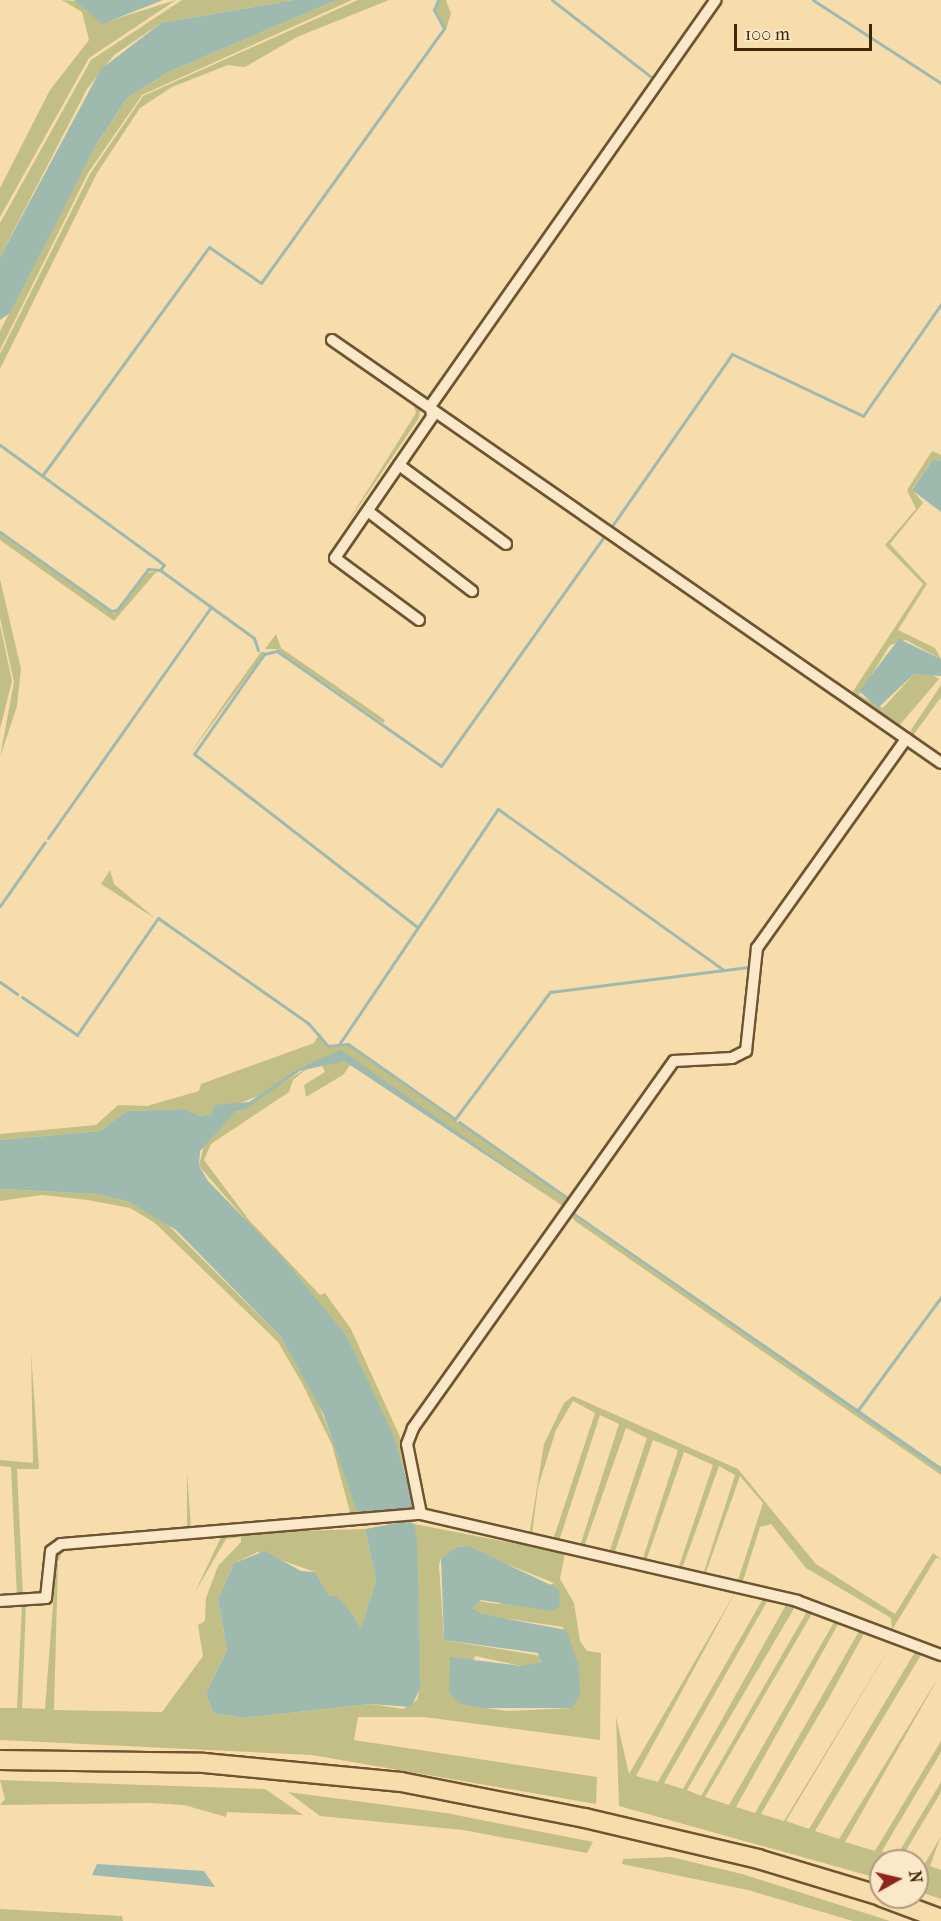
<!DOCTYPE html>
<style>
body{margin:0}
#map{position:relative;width:941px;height:1921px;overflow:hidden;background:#f7dcac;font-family:"IM FELL French Canon",serif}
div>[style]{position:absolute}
.green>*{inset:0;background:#c2bf86}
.water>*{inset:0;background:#9ebaaf}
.stream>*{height:3px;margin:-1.5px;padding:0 1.5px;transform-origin:1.5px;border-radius:1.5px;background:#9ebaaf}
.roads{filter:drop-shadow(2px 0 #6e5431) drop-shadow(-2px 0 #6e5431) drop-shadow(0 2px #6e5431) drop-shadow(0 -2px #6e5431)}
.minor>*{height:10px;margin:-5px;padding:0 5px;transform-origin:5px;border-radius:5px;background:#fae8c9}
.trunk>*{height:18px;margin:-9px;padding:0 9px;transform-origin:9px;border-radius:9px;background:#f7dcac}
span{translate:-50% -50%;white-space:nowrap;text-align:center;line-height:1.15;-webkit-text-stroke:4.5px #fae8c9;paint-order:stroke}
.north{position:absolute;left:869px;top:1849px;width:60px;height:60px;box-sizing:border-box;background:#fae8c9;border:2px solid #b09a7c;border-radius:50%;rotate:82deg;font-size:16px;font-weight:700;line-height:24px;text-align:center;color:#402608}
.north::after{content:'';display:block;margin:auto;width:21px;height:27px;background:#8f2418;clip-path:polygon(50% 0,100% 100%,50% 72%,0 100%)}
.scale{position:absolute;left:734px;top:24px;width:138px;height:27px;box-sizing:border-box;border:3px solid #402608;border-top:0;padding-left:8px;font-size:18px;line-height:21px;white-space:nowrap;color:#402608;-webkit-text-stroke:4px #fae8c9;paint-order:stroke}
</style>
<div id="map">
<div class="green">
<i style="clip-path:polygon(62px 0,76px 1px,102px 23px,176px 0,89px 58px,0 217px,0 188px,50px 90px,89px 40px,82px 12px)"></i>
<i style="clip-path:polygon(182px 0,293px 0,161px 23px,114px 55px,87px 89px,0 257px,0 223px,91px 60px)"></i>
<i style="clip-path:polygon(337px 0,352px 0,142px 95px,88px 173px,0 350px,0 331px,96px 145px,127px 98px,168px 72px)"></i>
<i style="clip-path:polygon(358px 0,389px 0,297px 37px,245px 67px,228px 65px,172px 87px,140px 108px,97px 173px,0 369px,0 354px,90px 174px,143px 96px)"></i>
<i style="clip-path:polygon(439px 0,446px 0,451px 14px,446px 29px,435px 10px)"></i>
<i style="clip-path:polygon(413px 401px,421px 406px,419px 418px,344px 528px,416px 413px)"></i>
<i style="clip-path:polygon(932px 451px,941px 455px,941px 461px,933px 459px,912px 489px,923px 503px,890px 544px,927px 584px,898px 630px,935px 648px,941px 659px,906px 640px,890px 645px,859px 695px,883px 708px,914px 674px,928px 672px,939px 679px,898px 727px,850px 696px,923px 584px,885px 545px,916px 509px,907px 490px)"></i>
<i style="clip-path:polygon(0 534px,114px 614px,148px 573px,157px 571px,114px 621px,0 540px)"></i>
<i style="clip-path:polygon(0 579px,21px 669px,17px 706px,0 757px,14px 682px,0 618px)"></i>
<i style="clip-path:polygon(0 625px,12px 681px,0 729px)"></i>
<i style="clip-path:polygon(276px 634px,281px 648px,385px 720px,383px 723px,276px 649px,265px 649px)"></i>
<i style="clip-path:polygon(261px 652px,265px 652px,189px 755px,228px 698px)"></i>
<i style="clip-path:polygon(941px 685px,941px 697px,912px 737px,911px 730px)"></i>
<i style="clip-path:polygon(110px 870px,114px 884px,156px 919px,101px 884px)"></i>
<i style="clip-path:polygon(320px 1033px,327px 1047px,349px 1046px,571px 1202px,566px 1208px,344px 1053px,306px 1065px,263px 1094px,212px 1114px,201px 1116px,184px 1109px,127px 1111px,100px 1131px,0 1140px,0 1134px,96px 1125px,118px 1105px,147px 1106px,199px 1091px,201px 1084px,314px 1043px)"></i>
<i style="clip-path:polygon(344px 1061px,351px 1064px,343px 1075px,306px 1097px,304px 1085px,325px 1072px,321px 1063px)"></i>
<i style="clip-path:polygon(309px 1067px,293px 1080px,289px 1092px,211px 1144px,204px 1160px,249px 1220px,320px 1295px,325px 1293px,351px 1329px,400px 1437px,417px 1507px,412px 1511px,187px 1531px,187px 1472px,191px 1528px,351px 1516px,332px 1445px,303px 1385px,278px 1342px,155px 1223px,130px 1208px,88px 1200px,42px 1195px,0 1201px,0 1189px,97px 1194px,129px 1202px,165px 1222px,281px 1337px,313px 1390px,350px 1485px,409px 1482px,346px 1335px,199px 1166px,204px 1144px,236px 1111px)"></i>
<i style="clip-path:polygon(570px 1213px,941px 1472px,941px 1475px,575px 1221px)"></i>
<i style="clip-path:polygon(31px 1351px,39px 1469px,17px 1469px,23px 1597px,17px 1597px,11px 1467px,0 1466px,0 1460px,33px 1463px)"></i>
<i style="clip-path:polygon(evenodd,573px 1396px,738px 1469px,816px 1564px,895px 1614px,933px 1553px,941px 1559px,936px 1558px,892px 1630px,891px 1618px,806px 1568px,771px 1524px,760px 1527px,742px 1584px,529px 1537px,544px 1444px,564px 1403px,573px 1396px,573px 1401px,595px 1413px,553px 1540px,532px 1534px,538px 1487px,556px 1430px,573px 1401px,573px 1396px,600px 1415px,619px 1424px,580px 1546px,559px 1541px,600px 1415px,573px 1396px,626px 1428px,647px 1438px,609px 1553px,584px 1547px,626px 1428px,573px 1396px,653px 1440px,678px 1450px,642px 1561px,614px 1554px,653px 1440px,573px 1396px,684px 1452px,713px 1465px,678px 1569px,648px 1563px,647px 1558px,684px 1452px,573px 1396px,719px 1466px,735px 1475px,703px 1575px,682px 1569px,719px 1466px,573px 1396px,740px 1476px,763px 1503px,737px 1583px,705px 1575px,740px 1476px)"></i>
<i style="clip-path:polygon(evenodd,414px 1524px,565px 1553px,560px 1579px,574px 1603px,580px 1641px,587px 1651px,601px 1653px,600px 1740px,424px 1717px,358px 1717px,354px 1740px,597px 1777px,596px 1804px,312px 1755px,0 1740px,0 1708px,17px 1708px,22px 1604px,26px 1604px,22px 1708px,45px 1709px,57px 1552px,64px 1547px,58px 1562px,54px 1710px,162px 1712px,203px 1656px,198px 1625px,205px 1621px,206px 1598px,218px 1566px,241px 1542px,241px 1537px,226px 1539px,195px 1592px,223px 1533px,365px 1529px,376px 1580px,361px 1630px,348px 1608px,330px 1597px,315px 1572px,258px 1552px,234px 1563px,218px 1599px,227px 1650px,206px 1693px,213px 1713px,243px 1718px,371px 1704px,403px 1709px,417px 1700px,420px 1688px,414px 1524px,462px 1546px,554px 1583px,499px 1604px,477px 1601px,472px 1608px,482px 1615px,563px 1627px,579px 1685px,572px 1708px,507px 1711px,461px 1704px,475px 1656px,521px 1666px,539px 1665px,542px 1656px,444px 1640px,439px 1565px,441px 1558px,462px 1546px)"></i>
<i style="clip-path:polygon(736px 1591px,636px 1776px,658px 1782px,764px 1597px,769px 1598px,664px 1783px,683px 1789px,787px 1603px,796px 1605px,687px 1790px,701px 1796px,809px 1608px,814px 1610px,705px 1797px,729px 1805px,837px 1617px,841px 1619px,736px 1807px,755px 1813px,862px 1626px,867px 1628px,830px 1696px,761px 1814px,784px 1821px,895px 1639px,786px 1821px,809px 1829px,918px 1647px,924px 1650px,815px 1831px,839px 1839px,941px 1673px,845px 1842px,875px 1851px,941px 1741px,941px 1752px,882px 1851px,896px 1857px,941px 1782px,941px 1792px,902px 1857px,912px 1861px,881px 1861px,881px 1879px,619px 1806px,616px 1717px,629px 1774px)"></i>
<i style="clip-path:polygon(0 1780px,265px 1789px,303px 1815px,227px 1812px,226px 1817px,184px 1805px,150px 1803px,0 1805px,5px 1799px)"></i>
<i style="clip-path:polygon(288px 1792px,446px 1813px,593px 1842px,587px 1853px,463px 1830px,320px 1816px)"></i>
<i style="clip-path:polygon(941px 1836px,930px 1866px,941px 1870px,941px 1899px,917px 1891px,917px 1863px,924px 1865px)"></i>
<i style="clip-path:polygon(671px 1857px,742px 1874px,890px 1921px,853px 1921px,748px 1890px,622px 1864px,623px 1859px)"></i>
<i style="clip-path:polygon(0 1909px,122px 1916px,123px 1921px,0 1921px)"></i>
</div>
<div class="water">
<i style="clip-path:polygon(74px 0,163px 0,102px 24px)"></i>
<i style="clip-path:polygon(293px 0,337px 0,168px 72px,127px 98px,96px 145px,10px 313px,0 320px,0 257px,101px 69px,161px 23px)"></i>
<i style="clip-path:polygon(933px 459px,941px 461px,941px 512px,912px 490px)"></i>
<i style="clip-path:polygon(899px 639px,941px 659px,941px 676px,914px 674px,878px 708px,859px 691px)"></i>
<i style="clip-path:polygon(341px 1050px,566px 1208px,344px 1061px,300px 1071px,246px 1109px,236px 1111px,200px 1151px,199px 1166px,208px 1181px,281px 1256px,346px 1335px,393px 1435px,413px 1500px,410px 1510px,358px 1514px,323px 1413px,281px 1337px,176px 1230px,129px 1202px,97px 1194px,0 1189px,0 1140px,100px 1131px,127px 1111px,184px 1109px,201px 1116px,212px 1114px,214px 1105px,249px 1102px,299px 1068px)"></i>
<i style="clip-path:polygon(572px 1211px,941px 1467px,941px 1472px,570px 1213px)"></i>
<i style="clip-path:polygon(408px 1521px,414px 1524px,417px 1539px,419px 1614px,420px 1689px,411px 1707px,371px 1704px,243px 1718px,213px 1713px,206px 1693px,227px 1650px,218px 1599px,234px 1563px,265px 1551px,301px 1571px,315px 1572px,330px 1597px,336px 1596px,348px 1608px,361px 1629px,376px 1580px,365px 1529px)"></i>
<i style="clip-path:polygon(469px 1546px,559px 1589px,560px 1606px,552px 1611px,481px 1600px,472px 1608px,482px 1614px,566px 1630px,579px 1666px,580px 1695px,572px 1708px,481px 1708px,461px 1704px,449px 1693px,450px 1657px,521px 1666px,541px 1662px,538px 1653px,444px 1640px,441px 1558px,457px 1547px)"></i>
<i style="clip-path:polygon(97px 1864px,204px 1871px,215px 1887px,92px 1875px)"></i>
</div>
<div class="stream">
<i style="left:552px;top:0;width:129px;rotate:37.8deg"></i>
<i style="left:813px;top:0;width:153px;rotate:33deg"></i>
<i style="left:0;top:445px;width:197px;rotate:36.1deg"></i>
<i style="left:159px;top:561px;width:6px;rotate:39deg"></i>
<i style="left:164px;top:565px;width:6px;rotate:129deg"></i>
<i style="left:42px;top:476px;width:283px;rotate:-53.9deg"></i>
<i style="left:209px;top:247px;width:63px;rotate:34.7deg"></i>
<i style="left:261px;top:283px;width:314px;rotate:-54.3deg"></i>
<i style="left:444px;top:28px;width:21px;rotate:-119deg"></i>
<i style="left:434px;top:10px;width:11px;rotate:-68deg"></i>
<i style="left:612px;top:526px;width:210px;rotate:-55.1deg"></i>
<i style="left:732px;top:354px;width:145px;rotate:25.3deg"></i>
<i style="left:863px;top:416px;width:136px;rotate:-55.1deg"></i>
<i style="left:0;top:532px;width:136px;rotate:35.4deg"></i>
<i style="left:111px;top:611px;width:6px;rotate:-9deg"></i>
<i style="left:117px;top:610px;width:51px;rotate:-52.9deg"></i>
<i style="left:148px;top:569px;width:12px;rotate:5deg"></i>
<i style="left:160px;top:570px;width:116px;rotate:35.9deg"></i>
<i style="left:254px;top:638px;width:13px;rotate:72deg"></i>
<i style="left:48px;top:838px;width:283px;rotate:-54.8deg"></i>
<i style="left:0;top:906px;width:78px;rotate:-54.9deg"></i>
<i style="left:416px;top:926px;width:281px;rotate:-142.2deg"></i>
<i style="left:194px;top:754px;width:122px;rotate:-55deg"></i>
<i style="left:264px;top:654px;width:13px;rotate:-13deg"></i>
<i style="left:277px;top:651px;width:200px;rotate:35deg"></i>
<i style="left:441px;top:766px;width:285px;rotate:-54.6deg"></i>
<i style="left:0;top:982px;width:21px;rotate:35deg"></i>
<i style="left:22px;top:997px;width:67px;rotate:34.6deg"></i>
<i style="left:77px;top:1035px;width:142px;rotate:-55.3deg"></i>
<i style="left:158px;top:918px;width:183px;rotate:35deg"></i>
<i style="left:308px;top:1023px;width:30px;rotate:49deg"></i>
<i style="left:328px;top:1046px;width:20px;rotate:-6deg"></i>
<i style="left:348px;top:1044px;width:131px;rotate:35deg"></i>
<i style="left:455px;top:1119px;width:159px;rotate:-53.2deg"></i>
<i style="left:550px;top:992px;width:200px;rotate:-7.2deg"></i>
<i style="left:340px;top:1043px;width:282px;rotate:-56deg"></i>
<i style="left:498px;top:809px;width:277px;rotate:35.5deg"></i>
<i style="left:459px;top:1122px;width:138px;rotate:35deg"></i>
<i style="left:858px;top:1410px;width:140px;rotate:-53.7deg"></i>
</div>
<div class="roads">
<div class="minor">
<i style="left:332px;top:340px;width:741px;rotate:34.78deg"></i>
<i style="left:399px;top:465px;width:133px;rotate:36.4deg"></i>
<i style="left:369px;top:512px;width:130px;rotate:37.5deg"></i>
<i style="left:419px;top:620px;width:104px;rotate:-143.6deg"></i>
<i style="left:335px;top:558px;width:171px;rotate:-55.5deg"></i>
<i style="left:432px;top:417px;width:12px;rotate:-95deg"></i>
<i style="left:431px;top:405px;width:495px;rotate:-54.9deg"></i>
<i style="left:421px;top:1514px;width:71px;rotate:-101.3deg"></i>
<i style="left:407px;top:1444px;width:17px;rotate:-69deg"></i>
<i style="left:413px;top:1428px;width:450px;rotate:-54.6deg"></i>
<i style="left:674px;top:1061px;width:58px;rotate:-3deg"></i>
<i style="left:732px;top:1058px;width:16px;rotate:-27deg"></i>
<i style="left:746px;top:1051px;width:104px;rotate:-83.9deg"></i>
<i style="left:757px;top:948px;width:257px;rotate:-54.5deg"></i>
<i style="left:0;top:1601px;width:46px;rotate:-3.7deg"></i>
<i style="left:46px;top:1598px;width:47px;rotate:-83.9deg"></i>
<i style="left:51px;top:1551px;width:12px;rotate:-35deg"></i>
<i style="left:61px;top:1544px;width:361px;rotate:-4.8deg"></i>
<i style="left:421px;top:1514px;width:386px;rotate:13deg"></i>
<i style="left:797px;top:1601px;width:154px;rotate:20.6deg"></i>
</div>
<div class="trunk">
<i style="left:0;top:1760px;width:204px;rotate:0.8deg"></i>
<i style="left:204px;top:1763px;width:198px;rotate:5.5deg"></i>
<i style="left:401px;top:1782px;width:187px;rotate:11.1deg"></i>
<i style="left:585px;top:1818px;width:178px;rotate:13.3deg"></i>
<i style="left:758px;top:1859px;width:128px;rotate:16.7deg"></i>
<i style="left:882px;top:1897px;width:63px;rotate:20.4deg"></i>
</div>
</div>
<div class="north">N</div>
<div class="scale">100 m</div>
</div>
